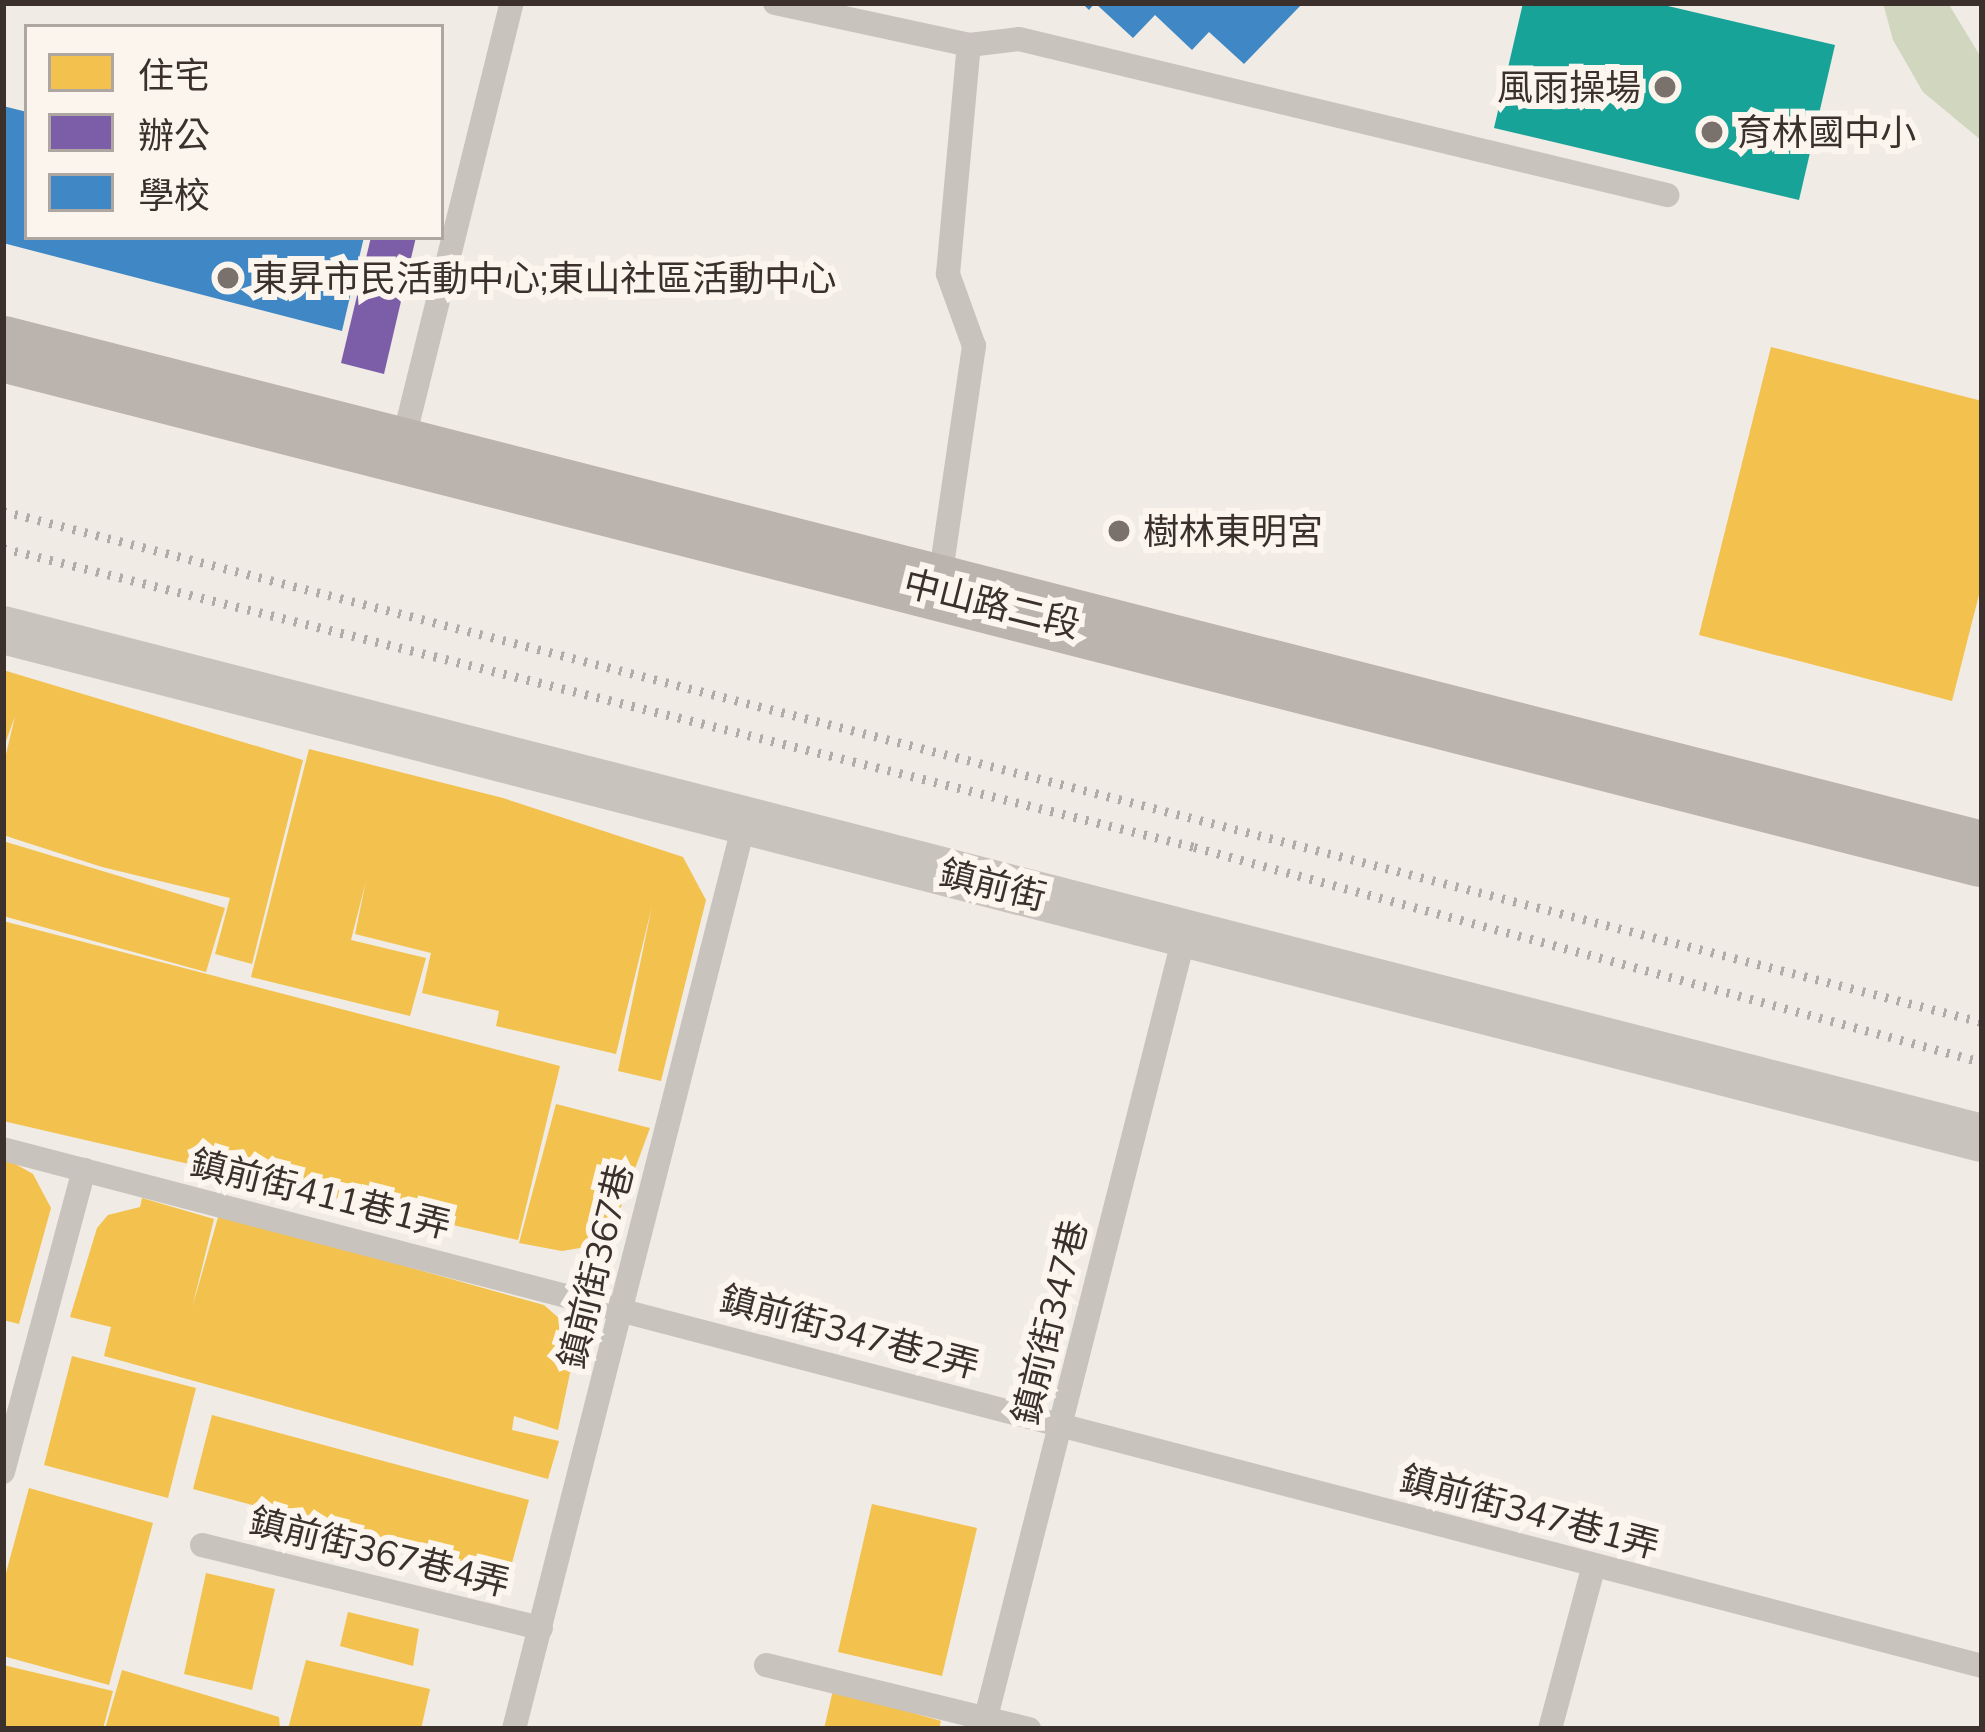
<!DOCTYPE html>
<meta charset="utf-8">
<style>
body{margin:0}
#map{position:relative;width:1985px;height:1732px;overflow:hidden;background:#f0ebe5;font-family:Mulish,"Noto Sans TC",sans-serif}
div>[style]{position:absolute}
.green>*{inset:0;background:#d1d6bf}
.homes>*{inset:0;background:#f2c14e}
.offices>*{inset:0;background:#7b5ea7}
.schools>*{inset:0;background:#3f88c5}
.public>*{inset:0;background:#17a398}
.lane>*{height:24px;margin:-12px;padding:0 12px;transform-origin:12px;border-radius:12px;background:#c9c3be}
.street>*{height:48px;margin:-24px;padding:0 24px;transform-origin:24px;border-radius:24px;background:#c9c3be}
.secondary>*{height:66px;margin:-33px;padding:0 33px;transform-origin:33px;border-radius:33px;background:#bab3ae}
.rail>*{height:9px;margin-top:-4.5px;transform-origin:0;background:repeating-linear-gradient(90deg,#b1aca8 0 3px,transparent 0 12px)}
.dots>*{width:33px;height:33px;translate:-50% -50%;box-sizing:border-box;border:6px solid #fbf5ee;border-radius:50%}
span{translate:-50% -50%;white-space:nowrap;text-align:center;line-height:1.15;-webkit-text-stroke:12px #fbf5ee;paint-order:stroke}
.poi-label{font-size:36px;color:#3b302b}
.right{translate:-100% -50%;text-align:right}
.left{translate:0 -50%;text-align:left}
.street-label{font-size:36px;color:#3b302b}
.frame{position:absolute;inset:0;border:6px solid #3b302b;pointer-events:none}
.legend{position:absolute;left:24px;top:24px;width:420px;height:216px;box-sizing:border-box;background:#fbf5ee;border:3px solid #aea6a0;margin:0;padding:15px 21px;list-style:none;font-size:36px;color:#3b302b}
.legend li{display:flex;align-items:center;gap:24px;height:60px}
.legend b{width:60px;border:3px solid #aea6a0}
</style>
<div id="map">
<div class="green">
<i style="clip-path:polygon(1883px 3px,1948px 3px,1982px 59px,1982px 141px,1923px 92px,1893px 40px)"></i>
</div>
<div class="homes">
<i style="clip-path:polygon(1771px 347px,1982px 401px,1982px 583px,1952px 701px,1699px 635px)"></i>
<i style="clip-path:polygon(3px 670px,303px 760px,252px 964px,215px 954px,230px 898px,102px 867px,3px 835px,3px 767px,15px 716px,3px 750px)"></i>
<i style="clip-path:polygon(309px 749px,503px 798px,683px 857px,706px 900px,661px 1081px,618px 1071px,652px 906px,616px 1054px,496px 1026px,499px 1011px,422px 993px,431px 953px,355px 934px,366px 881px,351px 940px,426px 958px,410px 1016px,251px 977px)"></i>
<i style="clip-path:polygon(3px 841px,225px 908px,206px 972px,3px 916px)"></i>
<i style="clip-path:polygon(3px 921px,560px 1066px,518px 1240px,3px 1121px)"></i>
<i style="clip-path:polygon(556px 1104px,650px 1128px,612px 1231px,592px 1246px,562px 1251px,519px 1243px)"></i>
<i style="clip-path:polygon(3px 1157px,33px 1174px,51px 1208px,19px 1324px,3px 1320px)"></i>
<i style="clip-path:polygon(142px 1198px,214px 1219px,192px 1308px,219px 1214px,544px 1305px,578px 1335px,558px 1430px,514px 1416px,512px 1430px,559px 1441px,548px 1479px,104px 1356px,111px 1327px,70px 1317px,97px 1228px,108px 1215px,140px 1207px)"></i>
<i style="clip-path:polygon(72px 1356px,196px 1388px,168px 1498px,44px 1465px)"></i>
<i style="clip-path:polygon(212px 1415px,529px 1500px,509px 1574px,193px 1489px)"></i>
<i style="clip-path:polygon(29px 1488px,153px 1523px,109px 1685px,3px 1656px,3px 1584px)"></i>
<i style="clip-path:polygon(872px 1504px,977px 1528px,942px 1676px,838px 1652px)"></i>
<i style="clip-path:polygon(206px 1573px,275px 1589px,252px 1690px,184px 1674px)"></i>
<i style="clip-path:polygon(348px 1612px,419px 1629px,413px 1666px,340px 1646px)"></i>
<i style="clip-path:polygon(306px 1660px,430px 1689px,421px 1729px,288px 1729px)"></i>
<i style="clip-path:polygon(3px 1665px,113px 1691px,103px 1729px,3px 1729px)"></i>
<i style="clip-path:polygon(122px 1670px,279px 1717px,280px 1729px,105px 1729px)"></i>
<i style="clip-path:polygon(833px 1690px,941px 1721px,939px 1729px,824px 1729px)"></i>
</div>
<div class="offices">
<i style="clip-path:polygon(371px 237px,416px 237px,384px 374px,341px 363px)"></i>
</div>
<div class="schools">
<i style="clip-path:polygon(1082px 3px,1303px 3px,1244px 64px,1209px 32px,1192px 50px,1155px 15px,1133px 38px,1095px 3px,1089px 10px)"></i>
<i style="clip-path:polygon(3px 106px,27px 112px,27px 237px,364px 237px,342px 331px,3px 243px)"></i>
</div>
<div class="public">
<i style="clip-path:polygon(1523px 3px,1655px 3px,1835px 45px,1799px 200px,1494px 128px)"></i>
</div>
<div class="lane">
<i style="left:775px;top:3px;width:198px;rotate:12.2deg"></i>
<i style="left:969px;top:45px;width:50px;rotate:-6.8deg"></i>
<i style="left:1019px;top:39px;width:667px;rotate:13.54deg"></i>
<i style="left:402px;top:446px;width:456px;rotate:-76.1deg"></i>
<i style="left:939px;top:586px;width:243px;rotate:-81.7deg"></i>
<i style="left:974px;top:346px;width:77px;rotate:-109.9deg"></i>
<i style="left:948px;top:274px;width:230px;rotate:-84.8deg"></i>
<i style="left:3px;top:1149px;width:2045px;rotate:14.64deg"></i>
<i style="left:3px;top:1472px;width:313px;rotate:-75deg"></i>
<i style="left:202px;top:1545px;width:349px;rotate:13.8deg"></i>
<i style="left:766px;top:1665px;width:271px;rotate:13.7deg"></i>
<i style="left:514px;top:1729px;width:938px;rotate:-75.74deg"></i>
<i style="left:983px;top:1729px;width:821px;rotate:-75.76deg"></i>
<i style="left:1550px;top:1729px;width:170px;rotate:-75deg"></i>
</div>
<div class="street">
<i style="left:3px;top:630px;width:2043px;rotate:14.4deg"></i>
</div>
<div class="secondary">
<i style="left:3px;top:349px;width:2042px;rotate:14.32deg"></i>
</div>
<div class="rail">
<i style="left:3px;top:511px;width:2044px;rotate:14.48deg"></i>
<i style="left:3px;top:548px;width:1228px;rotate:14.09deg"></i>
<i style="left:1194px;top:847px;width:817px;rotate:15.26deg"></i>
</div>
<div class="dots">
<i style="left:1665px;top:87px;background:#7a716c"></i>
<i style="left:1712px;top:132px;background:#7a716c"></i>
<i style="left:228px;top:278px;background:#7a716c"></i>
<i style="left:1119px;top:531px;background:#7a716c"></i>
</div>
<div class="poi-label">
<span class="right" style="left:1641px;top:87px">風雨操場</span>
<span class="left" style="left:1736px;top:132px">育林國中小</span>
<span class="left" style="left:252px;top:278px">東昇市民活動中心;東山社區活動中心</span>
<span class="left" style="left:1143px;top:531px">樹林東明宮</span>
</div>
<div class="street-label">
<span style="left:992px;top:603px;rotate:14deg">中山路二段</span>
<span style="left:993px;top:884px;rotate:14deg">鎮前街</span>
<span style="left:321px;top:1193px;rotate:14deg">鎮前街411巷1弄</span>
<span style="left:595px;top:1266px;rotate:-76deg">鎮前街367巷</span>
<span style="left:1049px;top:1322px;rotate:-76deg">鎮前街347巷</span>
<span style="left:850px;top:1331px;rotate:15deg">鎮前街347巷2弄</span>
<span style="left:1530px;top:1511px;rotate:15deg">鎮前街347巷1弄</span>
<span style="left:380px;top:1551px;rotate:14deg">鎮前街367巷4弄</span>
</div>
<div class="frame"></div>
<ul class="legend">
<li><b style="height:33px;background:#f2c14e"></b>住宅</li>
<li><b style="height:33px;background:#7b5ea7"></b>辦公</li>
<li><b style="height:33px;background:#3f88c5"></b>學校</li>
</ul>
</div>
